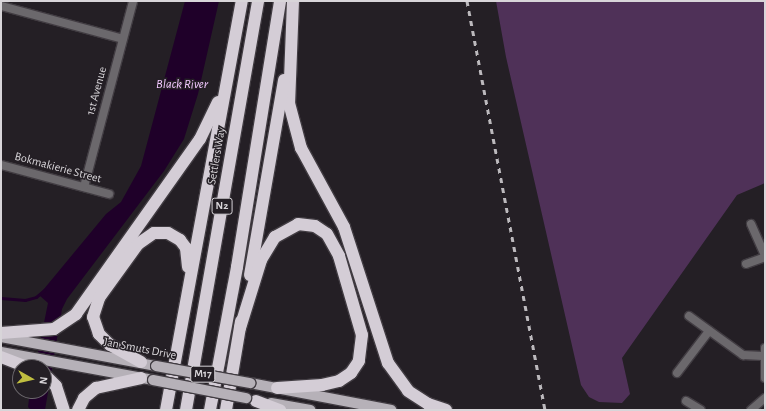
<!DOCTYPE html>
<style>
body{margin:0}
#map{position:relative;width:766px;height:411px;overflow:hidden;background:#241f25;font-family:"Alegreya Sans",sans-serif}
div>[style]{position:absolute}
.green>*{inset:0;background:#4f3158}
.water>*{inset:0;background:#1f0029}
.stream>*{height:3px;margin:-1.5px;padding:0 1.5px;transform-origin:1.5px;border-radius:1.5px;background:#1f0029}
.roads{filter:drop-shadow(1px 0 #413c42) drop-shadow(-1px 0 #413c42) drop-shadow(0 1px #413c42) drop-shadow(0 -1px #413c42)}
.minor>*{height:8px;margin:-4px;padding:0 4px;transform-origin:4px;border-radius:4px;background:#6b686c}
.primary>*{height:10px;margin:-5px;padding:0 5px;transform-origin:5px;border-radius:5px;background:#b6b1b8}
.motorway>*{height:12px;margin:-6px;padding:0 6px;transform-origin:6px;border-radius:6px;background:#d4cdd6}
.rail>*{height:3px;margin-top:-1.5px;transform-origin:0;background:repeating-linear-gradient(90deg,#bcb9bd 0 5px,transparent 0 10px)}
.bridges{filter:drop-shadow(1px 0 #413c42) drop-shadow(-1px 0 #413c42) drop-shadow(0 1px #413c42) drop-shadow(0 -1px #413c42)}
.primary-bridge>*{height:10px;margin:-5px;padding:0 5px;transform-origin:5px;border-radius:5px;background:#b6b1b8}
span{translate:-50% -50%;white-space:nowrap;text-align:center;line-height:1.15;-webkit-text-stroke:3px #241f25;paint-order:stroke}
.shield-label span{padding:1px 3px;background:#241f25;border:1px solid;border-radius:3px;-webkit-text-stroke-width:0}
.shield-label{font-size:11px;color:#d8d5d9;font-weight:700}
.street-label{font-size:12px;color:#d8d5d9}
.water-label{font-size:13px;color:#f2c7ff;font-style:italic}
.frame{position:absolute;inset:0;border:2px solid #d8d5d9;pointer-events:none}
.north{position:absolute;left:12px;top:359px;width:40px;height:40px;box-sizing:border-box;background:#241f25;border:1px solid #6c686d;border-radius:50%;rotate:98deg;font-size:11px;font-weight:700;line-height:16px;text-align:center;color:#d8d5d9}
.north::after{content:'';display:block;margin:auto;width:14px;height:18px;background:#c0be40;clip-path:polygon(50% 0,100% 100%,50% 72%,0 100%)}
</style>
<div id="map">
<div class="green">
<i style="clip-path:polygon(496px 1px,765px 1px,765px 183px,737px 195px,622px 358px,630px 394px,622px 403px,599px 402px,589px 397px,581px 385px,506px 57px)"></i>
</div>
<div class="water">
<i style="clip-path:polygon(185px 1px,219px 1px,198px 94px,184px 139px,164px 171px,67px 299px,62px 309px,45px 410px,31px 410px,28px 407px,30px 391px,44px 391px,44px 367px,35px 367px,48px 303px,39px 295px,106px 214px,121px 202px,141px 166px)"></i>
</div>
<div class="stream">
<i style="left:1px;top:298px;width:24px;rotate:5deg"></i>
<i style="left:25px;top:300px;width:11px;rotate:-15deg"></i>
<i style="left:36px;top:297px;width:11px;rotate:-41deg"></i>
</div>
<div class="roads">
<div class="minor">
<i style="left:1px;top:6px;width:126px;rotate:15.1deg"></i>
<i style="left:1px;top:165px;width:112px;rotate:15deg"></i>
<i style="left:84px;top:187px;width:192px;rotate:-75.2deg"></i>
<i style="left:751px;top:224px;width:34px;rotate:66deg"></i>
<i style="left:746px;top:264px;width:20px;rotate:-20deg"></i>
<i style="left:689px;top:316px;width:67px;rotate:35.8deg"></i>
<i style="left:743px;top:355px;width:20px;rotate:3deg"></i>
<i style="left:765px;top:348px;width:30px;rotate:90deg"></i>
<i style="left:677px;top:373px;width:53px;rotate:-52.7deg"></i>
<i style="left:686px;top:401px;width:17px;rotate:31deg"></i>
<i style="left:751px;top:410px;width:18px;rotate:-41deg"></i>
</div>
<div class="primary">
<i style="left:1px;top:337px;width:158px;rotate:10.6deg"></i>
<i style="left:1px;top:352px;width:155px;rotate:10.4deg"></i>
<i style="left:250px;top:383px;width:144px;rotate:10.8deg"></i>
<i style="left:271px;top:403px;width:40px;rotate:10deg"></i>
</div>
<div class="motorway">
<i style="left:293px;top:1px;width:102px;rotate:92.2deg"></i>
<i style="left:289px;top:103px;width:47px;rotate:75.1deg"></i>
<i style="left:301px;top:148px;width:90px;rotate:61.4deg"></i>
<i style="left:344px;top:227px;width:143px;rotate:72.1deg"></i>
<i style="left:388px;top:363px;width:34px;rotate:54deg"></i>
<i style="left:408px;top:391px;width:24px;rotate:33deg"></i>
<i style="left:428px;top:404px;width:19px;rotate:18deg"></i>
<i style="left:250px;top:275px;width:198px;rotate:-80.1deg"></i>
<i style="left:240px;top:328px;width:71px;rotate:-72.8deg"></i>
<i style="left:261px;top:260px;width:27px;rotate:-59deg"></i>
<i style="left:275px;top:237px;width:26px;rotate:-29deg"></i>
<i style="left:298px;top:224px;width:17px;rotate:7deg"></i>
<i style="left:315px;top:226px;width:14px;rotate:34deg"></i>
<i style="left:327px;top:234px;width:25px;rotate:61deg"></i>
<i style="left:339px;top:256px;width:82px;rotate:73.8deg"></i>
<i style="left:362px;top:335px;width:26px;rotate:97deg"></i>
<i style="left:359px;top:361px;width:14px;rotate:124deg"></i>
<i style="left:351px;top:373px;width:14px;rotate:146deg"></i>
<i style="left:339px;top:381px;width:17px;rotate:167deg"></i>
<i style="left:322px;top:385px;width:45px;rotate:176.2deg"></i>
<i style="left:1px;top:333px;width:53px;rotate:-4.3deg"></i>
<i style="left:54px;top:329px;width:27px;rotate:-34deg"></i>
<i style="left:76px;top:314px;width:214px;rotate:-54.7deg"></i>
<i style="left:200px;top:139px;width:41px;rotate:-64.1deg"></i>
<i style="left:1px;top:357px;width:28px;rotate:21deg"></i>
<i style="left:141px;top:362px;width:35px;rotate:-151deg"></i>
<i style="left:110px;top:345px;width:16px;rotate:-135deg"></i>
<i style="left:99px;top:334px;width:18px;rotate:-109deg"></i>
<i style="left:93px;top:317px;width:20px;rotate:-72deg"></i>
<i style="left:99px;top:298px;width:67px;rotate:-54.2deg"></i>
<i style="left:138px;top:244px;width:19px;rotate:-35deg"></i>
<i style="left:154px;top:233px;width:14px"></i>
<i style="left:168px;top:233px;width:14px;rotate:30deg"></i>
<i style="left:180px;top:240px;width:10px;rotate:53deg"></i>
<i style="left:186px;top:248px;width:19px;rotate:84deg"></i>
<i style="left:44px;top:374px;width:17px;rotate:45deg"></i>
<i style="left:56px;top:386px;width:25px;rotate:72deg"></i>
<i style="left:256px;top:401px;width:26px;rotate:21deg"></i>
<i style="left:78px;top:410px;width:13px;rotate:-63deg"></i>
<i style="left:84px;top:398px;width:16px;rotate:-40deg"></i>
<i style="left:96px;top:388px;width:46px;rotate:-12.5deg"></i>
<i style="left:166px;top:410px;width:416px;rotate:-79.5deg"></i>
<i style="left:186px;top:410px;width:415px;rotate:-80deg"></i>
<i style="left:210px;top:410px;width:146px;rotate:-79.3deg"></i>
<i style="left:237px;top:267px;width:269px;rotate:-80.8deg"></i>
<i style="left:226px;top:410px;width:90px;rotate:-80.4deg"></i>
</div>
</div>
<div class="rail">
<i style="left:467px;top:1px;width:416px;rotate:79.2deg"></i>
</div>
<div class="bridges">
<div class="primary-bridge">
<i style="left:156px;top:366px;width:96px;rotate:10.3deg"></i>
<i style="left:153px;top:380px;width:95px;rotate:11deg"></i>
</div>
</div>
<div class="shield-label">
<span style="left:222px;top:206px">N2</span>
<span style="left:203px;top:374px">M17</span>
</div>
<div class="street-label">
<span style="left:97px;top:91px;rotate:-75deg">1st Avenue</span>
<span style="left:217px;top:156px;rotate:-80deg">Settlers Way</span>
<span style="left:58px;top:168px;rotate:15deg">Bokmakierie Street</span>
<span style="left:140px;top:349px;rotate:11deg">Jan Smuts Drive</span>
</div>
<div class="water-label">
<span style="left:182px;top:85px">Black River</span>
</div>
<div class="frame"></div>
<div class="north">N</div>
</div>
